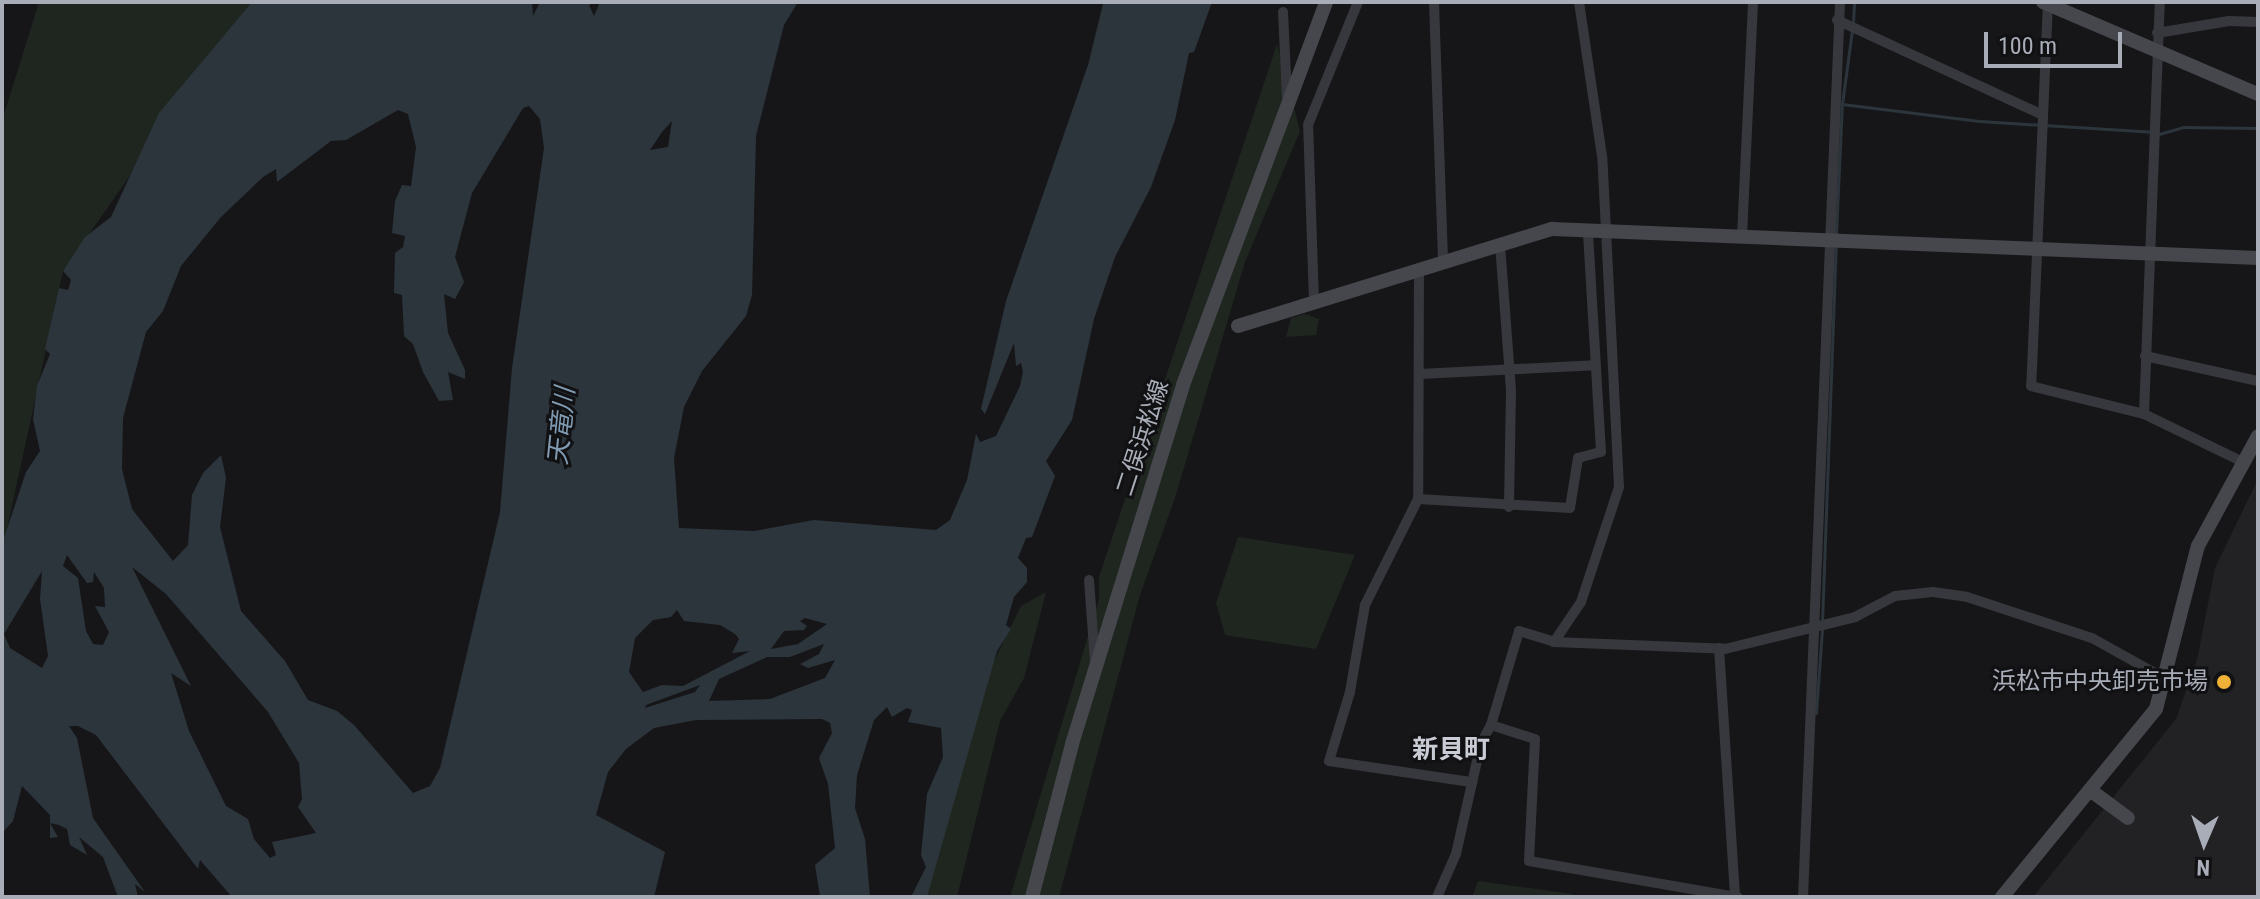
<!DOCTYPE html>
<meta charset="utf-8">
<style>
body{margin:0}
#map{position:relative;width:2260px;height:899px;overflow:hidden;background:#161618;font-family:"Roboto Condensed","Noto Sans JP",sans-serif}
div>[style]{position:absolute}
.built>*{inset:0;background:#222225}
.green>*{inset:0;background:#1e261f}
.water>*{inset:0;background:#2c353c}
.stream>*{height:3px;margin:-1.5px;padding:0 1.5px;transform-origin:1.5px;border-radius:1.5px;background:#2c353c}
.street>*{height:10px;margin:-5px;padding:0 5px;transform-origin:5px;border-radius:5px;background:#37383d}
.secondary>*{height:14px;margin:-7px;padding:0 7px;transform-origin:7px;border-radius:7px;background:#45474d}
.dots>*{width:22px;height:22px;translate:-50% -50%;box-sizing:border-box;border:4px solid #111113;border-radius:50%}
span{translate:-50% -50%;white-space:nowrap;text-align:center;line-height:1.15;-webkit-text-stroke:6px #111113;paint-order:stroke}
.street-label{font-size:24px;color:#a8adb8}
.poi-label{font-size:24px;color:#a8adb8}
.right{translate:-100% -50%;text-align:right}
.water-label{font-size:26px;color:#809bb2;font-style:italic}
.neighbourhood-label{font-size:26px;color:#c9ccd4;font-weight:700}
.frame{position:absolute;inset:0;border:4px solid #a8adb8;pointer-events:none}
.north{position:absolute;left:2164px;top:803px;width:80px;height:80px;-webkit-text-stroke:6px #111113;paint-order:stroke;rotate:182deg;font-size:22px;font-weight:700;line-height:32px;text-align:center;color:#a8adb8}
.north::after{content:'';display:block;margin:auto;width:28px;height:36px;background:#a8adb8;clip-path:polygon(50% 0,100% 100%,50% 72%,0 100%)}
.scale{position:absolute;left:1984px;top:32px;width:138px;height:36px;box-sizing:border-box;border:4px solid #a8adb8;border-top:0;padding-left:10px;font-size:24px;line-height:28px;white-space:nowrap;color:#a8adb8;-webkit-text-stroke:6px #111113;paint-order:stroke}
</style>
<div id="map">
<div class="built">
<i style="clip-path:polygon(2258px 479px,2258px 897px,2033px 897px,2176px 719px,2197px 660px,2215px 568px)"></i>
</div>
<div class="green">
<i style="clip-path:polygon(39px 2px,252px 2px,63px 271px,2px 552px,2px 121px)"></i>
<i style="clip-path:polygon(1277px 44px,1300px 131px,1245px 262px,1175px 498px,1140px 595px,1059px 897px,1010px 897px,1099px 599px,1099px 577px)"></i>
<i style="clip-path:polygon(1305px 314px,1319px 319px,1316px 335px,1286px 337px,1291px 318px)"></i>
<i style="clip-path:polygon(1238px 537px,1355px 555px,1316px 649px,1225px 635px,1216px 603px)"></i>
<i style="clip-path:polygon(1046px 592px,1024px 678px,1000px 721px,957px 897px,925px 897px,994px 661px,1021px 606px)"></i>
<i style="clip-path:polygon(1478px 881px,1572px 894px,1571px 897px,1472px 897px)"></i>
</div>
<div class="water">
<i style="clip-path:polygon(evenodd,252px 2px,532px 2px,533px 16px,540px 2px,596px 2px,589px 5px,594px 16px,600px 2px,798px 2px,784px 25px,756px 136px,752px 295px,746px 316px,702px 371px,684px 407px,674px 458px,679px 528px,754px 531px,814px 520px,936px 530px,950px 520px,967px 480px,976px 434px,980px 442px,996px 436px,1020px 386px,1023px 372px,1021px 363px,1016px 366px,1014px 343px,985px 414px,981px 409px,1006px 301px,1088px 65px,1103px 4px,1212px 2px,1194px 52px,1189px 53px,1175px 120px,1151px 187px,1115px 257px,1094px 319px,1072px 420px,1046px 461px,1055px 476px,1032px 537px,1026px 538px,1018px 558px,1027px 568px,1027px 582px,1014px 597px,1006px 625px,1011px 629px,997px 651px,927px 897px,911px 897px,926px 867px,921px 855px,927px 794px,943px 757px,941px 728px,908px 722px,912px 710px,907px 708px,892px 717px,887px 707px,874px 720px,857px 775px,855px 808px,865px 839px,870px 897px,820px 897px,815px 865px,835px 848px,828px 784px,819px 758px,832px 733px,830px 723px,822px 719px,696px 720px,654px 728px,626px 749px,608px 772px,596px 815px,665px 852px,654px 897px,232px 897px,200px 860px,198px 869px,96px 735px,78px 726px,69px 726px,77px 738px,93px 818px,145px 892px,135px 884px,138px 897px,118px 897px,103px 857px,79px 837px,87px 855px,70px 845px,67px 829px,59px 825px,50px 823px,58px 837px,50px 838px,50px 815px,22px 786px,13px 821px,2px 833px,2px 544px,26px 472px,40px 451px,33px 419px,37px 386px,50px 354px,45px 349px,59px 288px,68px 290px,71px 280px,63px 271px,85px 237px,111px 217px,159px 113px,252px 2px,529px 106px,540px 119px,544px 148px,512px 368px,500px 512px,440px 768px,430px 786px,413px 793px,354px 725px,337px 711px,308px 700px,285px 661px,241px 611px,220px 527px,226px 478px,221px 455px,203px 473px,192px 495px,188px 545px,173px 561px,132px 509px,122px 469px,123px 418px,146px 332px,163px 311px,181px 266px,221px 217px,263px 177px,276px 169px,277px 182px,331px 141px,346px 140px,398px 110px,408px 114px,416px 147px,411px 186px,402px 185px,395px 201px,392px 233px,405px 236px,403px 247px,395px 253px,394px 293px,402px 295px,404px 336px,413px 344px,423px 372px,439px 401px,453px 400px,448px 372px,465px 379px,465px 370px,448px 333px,444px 294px,455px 299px,464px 282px,455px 257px,472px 193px,523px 108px,529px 106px,252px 2px,672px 121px,668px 147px,650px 150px,662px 132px,672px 121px,252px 2px,67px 555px,87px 583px,93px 582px,94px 572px,104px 588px,105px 607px,95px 606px,109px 632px,103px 645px,93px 644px,86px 631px,78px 578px,63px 566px,67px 555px,252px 2px,132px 567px,166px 594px,268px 712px,299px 763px,302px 799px,298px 807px,316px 833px,272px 842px,276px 855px,270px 858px,254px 839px,248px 819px,226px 806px,189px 731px,171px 673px,191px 686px,132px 567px,252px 2px,42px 571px,40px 599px,48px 656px,42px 668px,10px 648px,4px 634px,42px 571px,252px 2px,677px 610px,684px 621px,720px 625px,735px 634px,739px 639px,732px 653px,750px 651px,683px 686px,662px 685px,643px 692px,629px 672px,635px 638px,653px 620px,671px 617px,677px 610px,252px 2px,805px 618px,827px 624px,798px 644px,771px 649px,784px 631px,804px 630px,807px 626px,800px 621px,805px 618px,252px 2px,824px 644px,819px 654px,800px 664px,808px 668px,835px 660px,825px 678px,770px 699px,709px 701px,719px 679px,767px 657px,790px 657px,824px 644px,252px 2px,700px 685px,695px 692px,645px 708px,646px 705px,700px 685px)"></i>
</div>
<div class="stream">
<i style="left:1853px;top:23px;width:21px;rotate:-87deg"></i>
<i style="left:1842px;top:104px;width:138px;rotate:7.1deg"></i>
<i style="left:1979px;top:121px;width:173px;rotate:3.6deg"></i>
<i style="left:2159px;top:134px;width:25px;rotate:-16deg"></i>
<i style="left:2183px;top:127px;width:75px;rotate:0.8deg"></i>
<i style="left:1836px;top:234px;width:130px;rotate:-87.4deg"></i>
<i style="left:1842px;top:104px;width:75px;rotate:-82.3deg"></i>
<i style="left:1822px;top:622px;width:376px;rotate:-87.9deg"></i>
<i style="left:1816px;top:713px;width:84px;rotate:-85.9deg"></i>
</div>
<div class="street">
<i style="left:1434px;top:2px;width:259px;rotate:88deg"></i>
<i style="left:2048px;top:2px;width:384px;rotate:92.5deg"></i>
<i style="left:2031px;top:386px;width:116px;rotate:13.9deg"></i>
<i style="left:2144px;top:414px;width:110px;rotate:25.9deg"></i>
<i style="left:1283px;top:12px;width:85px;rotate:87.3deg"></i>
<i style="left:1837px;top:20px;width:224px;rotate:24.8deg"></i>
<i style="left:2157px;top:33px;width:73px;rotate:-9.5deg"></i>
<i style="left:2229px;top:21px;width:29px;rotate:2deg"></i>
<i style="left:1742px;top:236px;width:234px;rotate:-87.3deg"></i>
<i style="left:1500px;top:244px;width:147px;rotate:85.7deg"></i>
<i style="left:1511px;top:391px;width:116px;rotate:91deg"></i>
<i style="left:1419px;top:268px;width:231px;rotate:90.2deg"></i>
<i style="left:1418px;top:499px;width:119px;rotate:116.6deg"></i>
<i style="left:1365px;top:605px;width:88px;rotate:99.8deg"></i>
<i style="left:1350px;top:692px;width:72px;rotate:106.9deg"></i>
<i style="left:1329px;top:761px;width:145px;rotate:8.4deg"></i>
<i style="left:1314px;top:302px;width:177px;rotate:-91.9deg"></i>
<i style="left:1308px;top:125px;width:133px;rotate:-67.9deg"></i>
<i style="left:2145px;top:356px;width:116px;rotate:12.5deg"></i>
<i style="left:1420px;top:374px;width:175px;rotate:-2.9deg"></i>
<i style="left:2144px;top:414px;width:412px;rotate:-87.8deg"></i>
<i style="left:1418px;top:499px;width:152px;rotate:3.4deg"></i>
<i style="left:1570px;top:508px;width:51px;rotate:-80.9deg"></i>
<i style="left:1578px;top:458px;width:24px;rotate:-15deg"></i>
<i style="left:1601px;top:452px;width:222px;rotate:-93.4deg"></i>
<i style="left:1089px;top:580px;width:81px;rotate:85.8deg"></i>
<i style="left:1554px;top:642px;width:171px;rotate:2.3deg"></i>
<i style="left:1725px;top:649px;width:134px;rotate:-13.8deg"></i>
<i style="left:1855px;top:617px;width:45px;rotate:-27.7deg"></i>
<i style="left:1895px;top:596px;width:38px;rotate:-6deg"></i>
<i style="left:1933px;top:592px;width:34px;rotate:8deg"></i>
<i style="left:1967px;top:597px;width:132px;rotate:18.2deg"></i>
<i style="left:2092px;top:638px;width:86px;rotate:29.2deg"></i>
<i style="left:1719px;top:648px;width:249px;rotate:86.3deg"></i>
<i style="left:1491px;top:725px;width:46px;rotate:17.7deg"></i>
<i style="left:1535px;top:739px;width:122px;rotate:92.8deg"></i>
<i style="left:1529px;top:861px;width:212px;rotate:9.8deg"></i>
<i style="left:1437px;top:897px;width:47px;rotate:-66.2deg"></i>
<i style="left:1456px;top:854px;width:114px;rotate:-77.3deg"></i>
<i style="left:1481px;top:743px;width:21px;rotate:-61deg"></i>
<i style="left:1491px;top:725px;width:98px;rotate:-73.4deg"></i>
<i style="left:1519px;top:631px;width:37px;rotate:17deg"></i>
<i style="left:1554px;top:642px;width:48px;rotate:-56deg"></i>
<i style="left:1581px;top:602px;width:121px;rotate:-71.7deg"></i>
<i style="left:1619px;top:487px;width:331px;rotate:-92.9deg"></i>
<i style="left:1602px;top:156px;width:156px;rotate:-98.5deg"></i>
<i style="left:1803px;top:897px;width:896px;rotate:-87.63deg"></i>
</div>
<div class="secondary">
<i style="left:2043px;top:2px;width:234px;rotate:23.2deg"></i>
<i style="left:1238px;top:326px;width:329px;rotate:-17.2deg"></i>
<i style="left:1552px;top:229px;width:707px;rotate:2.35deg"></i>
<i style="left:2090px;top:790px;width:47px;rotate:36.4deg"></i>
<i style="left:1032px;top:897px;width:158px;rotate:-75.3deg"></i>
<i style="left:1072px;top:744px;width:376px;rotate:-72.8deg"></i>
<i style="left:1183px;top:385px;width:409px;rotate:-69.5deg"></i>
<i style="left:2002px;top:897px;width:243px;rotate:-50.7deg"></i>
<i style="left:2156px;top:709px;width:168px;rotate:-75.6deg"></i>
<i style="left:2198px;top:546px;width:125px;rotate:-61.4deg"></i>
</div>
<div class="dots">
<i style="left:2224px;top:682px;background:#efb137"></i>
</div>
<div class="street-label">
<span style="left:1143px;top:438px;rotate:-72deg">二俣浜松線</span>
</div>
<div class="poi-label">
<span class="right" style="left:2208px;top:682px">浜松市中央卸売市場</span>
</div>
<div class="water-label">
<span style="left:562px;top:426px;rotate:-84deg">天竜川</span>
</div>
<div class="neighbourhood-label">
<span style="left:1451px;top:750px">新貝町</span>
</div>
<div class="frame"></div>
<div class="north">N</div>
<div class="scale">100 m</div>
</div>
